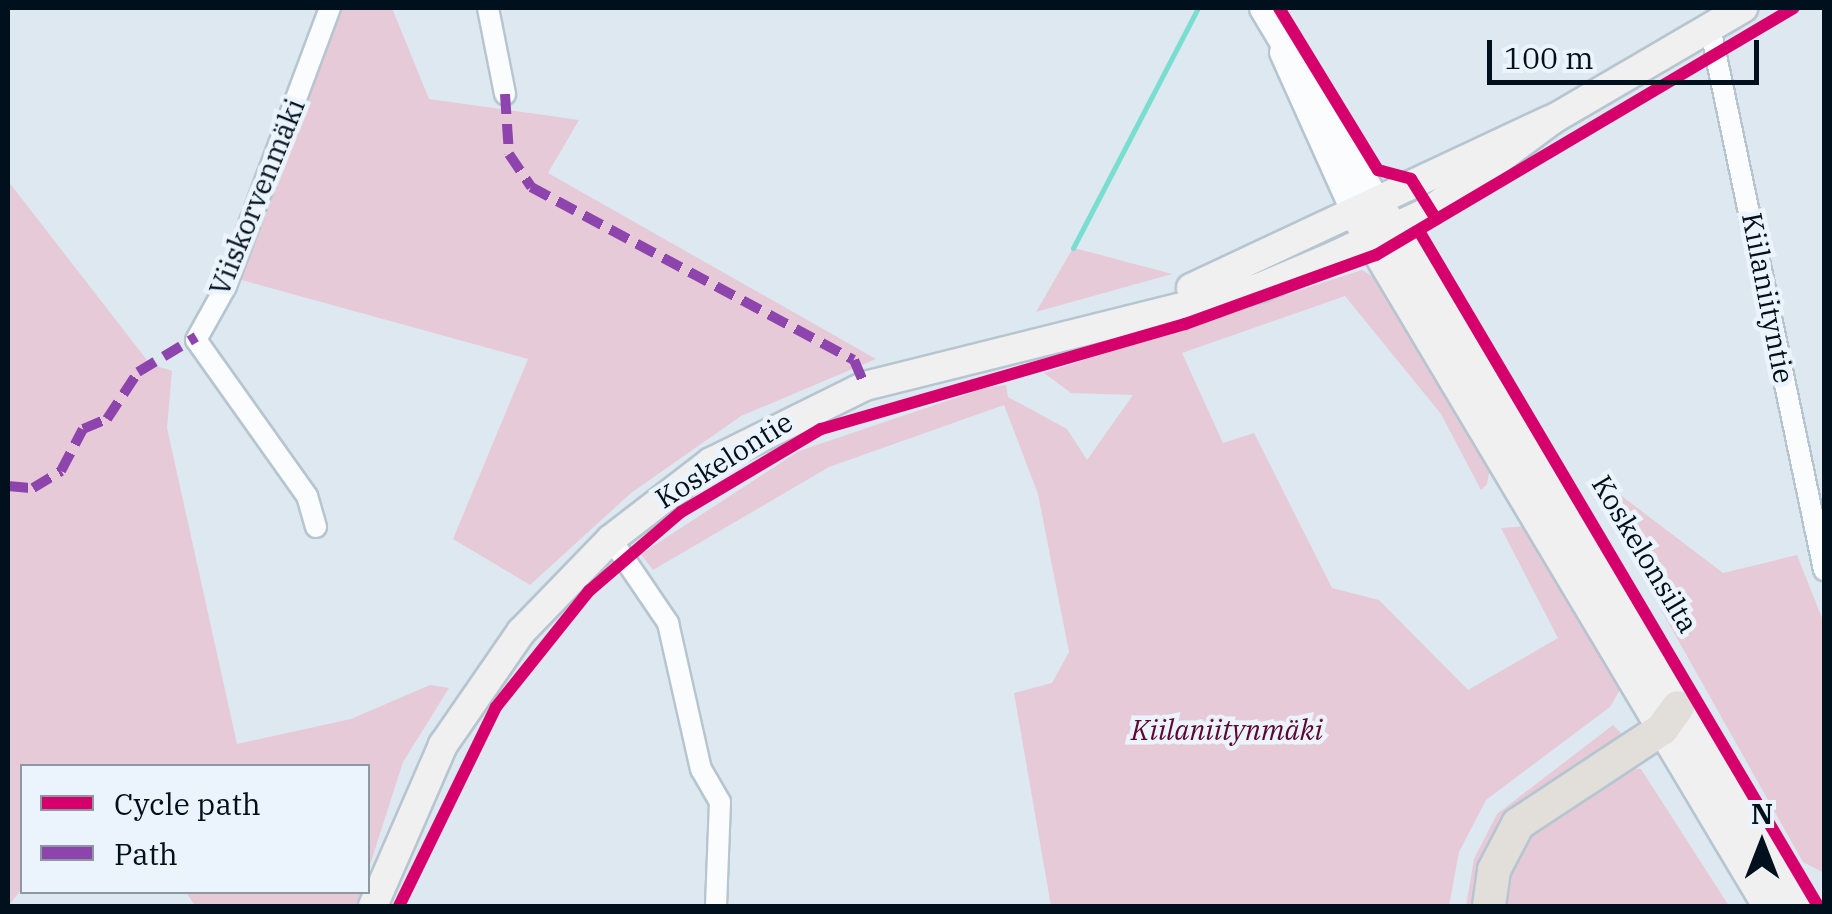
<!DOCTYPE html>
<meta charset="utf-8">
<style>
body{margin:0}
#map{position:relative;width:1832px;height:914px;overflow:hidden;background:#dde8f0;font-family:"IBM Plex Serif",serif}
div>[style]{position:absolute}
.green>*{inset:0;background:#e7cad7}
.stream>*{height:5px;margin:-2.5px;padding:0 2.5px;transform-origin:2.5px;border-radius:2.5px;background:#79ded0}
.roads{filter:drop-shadow(2px 0 #b6c5cf) drop-shadow(-2px 0 #b6c5cf) drop-shadow(0 2px #b6c5cf) drop-shadow(0 -2px #b6c5cf)}
.minor>*{height:20px;margin:-10px;padding:0 10px;transform-origin:10px;border-radius:10px;background:#fafcfd}
.tertiary>*{height:25px;margin:-12.5px;padding:0 12.5px;transform-origin:12.5px;border-radius:12.5px;background:#fafcfd}
.secondary>*{height:28px;margin:-14px;padding:0 14px;transform-origin:14px;border-radius:14px;background:#f1f0f0}
.trunk>*{height:32px;margin:-16px;padding:0 16px;transform-origin:16px;border-radius:16px;background:#e2deda}
.quiet>*{height:10px;margin-top:-5px;transform-origin:0;background:repeating-linear-gradient(90deg,#8e44ad 0 20px,transparent 0 30px)}
.cycleway>*{height:12px;margin:-6px;padding:0 6px;transform-origin:6px;border-radius:6px;background:#d6006c}
span{translate:-50% -50%;white-space:nowrap;text-align:center;line-height:1.15;-webkit-text-stroke:9px #ebf4fc;paint-order:stroke}
.street-label{font-size:28px;color:#00101c}
.park-label{font-size:28px;color:#5f062f;font-style:italic}
.frame{position:absolute;inset:0;border:10px solid #00101c;pointer-events:none}
.legend{position:absolute;left:20px;top:764px;width:350px;height:130px;box-sizing:border-box;background:#ebf4fc;border:2px solid #8d99a2;margin:0;padding:12px 18px;list-style:none;font-size:30px;color:#00101c}
.legend li{display:flex;align-items:center;gap:20px;height:50px}
.legend b{width:50px;border:2px solid #8d99a2}
.north{position:absolute;left:1712px;top:794px;width:100px;height:100px;-webkit-text-stroke:8px #ebf4fc;paint-order:stroke;rotate:0deg;font-size:28px;font-weight:700;line-height:40px;text-align:center;color:#00101c}
.north::after{content:'';display:block;margin:auto;width:35px;height:45px;background:#00101c;clip-path:polygon(50% 0,100% 100%,50% 72%,0 100%)}
.scale{position:absolute;left:1487px;top:40px;width:272px;height:45px;box-sizing:border-box;border:5px solid #00101c;border-top:0;padding-left:12px;font-size:30px;line-height:35px;white-space:nowrap;color:#00101c;-webkit-text-stroke:8px #ebf4fc;paint-order:stroke}
</style>
<div id="map">
<div class="green">
<i style="clip-path:polygon(343px 8px,392px 8px,429px 99px,579px 120px,548px 173px,876px 359px,741px 416px,631px 493px,530px 585px,453px 539px,528px 359px,238px 279px)"></i>
<i style="clip-path:polygon(8px 181px,150px 364px,172px 371px,167px 428px,237px 744px,351px 719px,430px 685px,449px 688px,403px 762px,368px 871px,368px 766px,22px 766px,22px 889px,8px 906px)"></i>
<i style="clip-path:polygon(1073px 248px,1097px 254px,1172px 274px,1036px 312px)"></i>
<i style="clip-path:polygon(1362px 270px,1379px 280px,1491px 463px,1487px 484px,1481px 490px,1441px 414px,1345px 296px,1182px 353px,1223px 443px,1254px 433px,1332px 588px,1379px 600px,1468px 690px,1558px 638px,1501px 528px,1528px 526px,1623px 684px,1610px 707px,1486px 800px,1459px 852px,1449px 906px,1051px 906px,1014px 693px,1052px 683px,1069px 652px,1038px 494px,1004px 405px,829px 467px,653px 570px,641px 554px,799px 451px,985px 388px,1006px 385px,1008px 397px,1067px 429px,1087px 460px,1133px 395px,1071px 393px,1044px 373px)"></i>
<i style="clip-path:polygon(1602px 481px,1723px 573px,1797px 555px,1824px 623px,1824px 873px,1803px 862px,1624px 544px)"></i>
<i style="clip-path:polygon(1613px 725px,1622px 734px,1524px 802px,1478px 906px,1466px 906px,1474px 859px,1497px 814px)"></i>
<i style="clip-path:polygon(1627px 768px,1641px 769px,1729px 906px,1499px 906px,1526px 835px)"></i>
<i style="clip-path:polygon(186px 892px,361px 892px,356px 906px,195px 906px)"></i>
</div>
<div class="stream">
<i style="left:1073px;top:248px;width:271px;rotate:-62.5deg"></i>
</div>
<div class="roads">
<div class="minor">
<i style="left:488px;top:8px;width:88px;rotate:78.8deg"></i>
<i style="left:1710px;top:27px;width:555px;rotate:78.14deg"></i>
<i style="left:316px;top:527px;width:32px;rotate:-106deg"></i>
<i style="left:307px;top:496px;width:191px;rotate:-125.4deg"></i>
<i style="left:196px;top:340px;width:62px;rotate:-60.9deg"></i>
<i style="left:226px;top:286px;width:297px;rotate:-69.5deg"></i>
<i style="left:611px;top:539px;width:102px;rotate:55.8deg"></i>
<i style="left:668px;top:623px;width:150px;rotate:77.3deg"></i>
<i style="left:701px;top:769px;width:38px;rotate:60deg"></i>
<i style="left:720px;top:802px;width:104px;rotate:92.2deg"></i>
</div>
<div class="tertiary">
<i style="left:1262px;top:8px;width:230px;rotate:59.1deg"></i>
<i style="left:1282px;top:52px;width:181px;rotate:65.8deg"></i>
</div>
<div class="secondary">
<i style="left:1380px;top:205px;width:816px;rotate:59.25deg"></i>
<i style="left:1356px;top:217px;width:802px;rotate:59.18deg"></i>
<i style="left:1191px;top:288px;width:395px;rotate:-25.1deg"></i>
<i style="left:373px;top:906px;width:176px;rotate:-66.5deg"></i>
<i style="left:443px;top:745px;width:137px;rotate:-55.4deg"></i>
<i style="left:521px;top:632px;width:129px;rotate:-45.9deg"></i>
<i style="left:611px;top:539px;width:126px;rotate:-37.6deg"></i>
<i style="left:711px;top:462px;width:172px;rotate:-26.3deg"></i>
<i style="left:865px;top:386px;width:408px;rotate:-14deg"></i>
<i style="left:1261px;top:287px;width:82px;rotate:-23.1deg"></i>
<i style="left:1336px;top:255px;width:105px;rotate:-25.3deg"></i>
<i style="left:1431px;top:210px;width:154px;rotate:-36.6deg"></i>
<i style="left:1555px;top:118px;width:218px;rotate:-30.3deg"></i>
</div>
<div class="trunk">
<i style="left:1489px;top:906px;width:36px;rotate:-82deg"></i>
<i style="left:1494px;top:870px;width:52px;rotate:-62.4deg"></i>
<i style="left:1518px;top:824px;width:173px;rotate:-33.4deg"></i>
<i style="left:1662px;top:729px;width:27px;rotate:-54deg"></i>
</div>
</div>
<div class="quiet">
<i style="left:505px;top:94px;width:60px;rotate:86.2deg"></i>
<i style="left:509px;top:154px;width:40px;rotate:56deg"></i>
<i style="left:531px;top:187px;width:366px;rotate:28.2deg"></i>
<i style="left:854px;top:360px;width:28px;rotate:67deg"></i>
<i style="left:8px;top:486px;width:25px;rotate:5deg"></i>
<i style="left:33px;top:488px;width:33px;rotate:-31deg"></i>
<i style="left:61px;top:471px;width:47px;rotate:-62.4deg"></i>
<i style="left:83px;top:429px;width:26px;rotate:-23deg"></i>
<i style="left:107px;top:419px;width:56px;rotate:-56.6deg"></i>
<i style="left:138px;top:372px;width:68px;rotate:-31.1deg"></i>
</div>
<div class="cycleway">
<i style="left:1279px;top:8px;width:190px;rotate:58.6deg"></i>
<i style="left:1378px;top:170px;width:34px;rotate:15deg"></i>
<i style="left:1411px;top:179px;width:47px;rotate:58deg"></i>
<i style="left:1419px;top:231px;width:784px;rotate:59.41deg"></i>
<i style="left:399px;top:906px;width:221px;rotate:-64deg"></i>
<i style="left:496px;top:707px;width:149px;rotate:-51.3deg"></i>
<i style="left:589px;top:591px;width:121px;rotate:-40.7deg"></i>
<i style="left:681px;top:512px;width:163px;rotate:-30.7deg"></i>
<i style="left:821px;top:429px;width:379px;rotate:-16.1deg"></i>
<i style="left:1185px;top:324px;width:203px;rotate:-19.9deg"></i>
<i style="left:1376px;top:255px;width:485px;rotate:-30.6deg"></i>
</div>
<div class="street-label">
<span style="left:257px;top:197px;rotate:-68deg">Viiskorvenmäki</span>
<span style="left:1768px;top:298px;rotate:79deg">Kiilaniityntie</span>
<span style="left:724px;top:460px;rotate:-32deg">Koskelontie</span>
<span style="left:1645px;top:554px;rotate:59deg">Koskelonsilta</span>
</div>
<div class="park-label">
<span style="left:1227px;top:730px">Kiilaniitynmäki</span>
</div>
<div class="frame"></div>
<ul class="legend">
<li><b style="height:12px;background:#d6006c"></b>Cycle path</li>
<li><b style="height:12px;background:#8e44ad"></b>Path</li>
</ul>
<div class="north">N</div>
<div class="scale">100 m</div>
</div>
